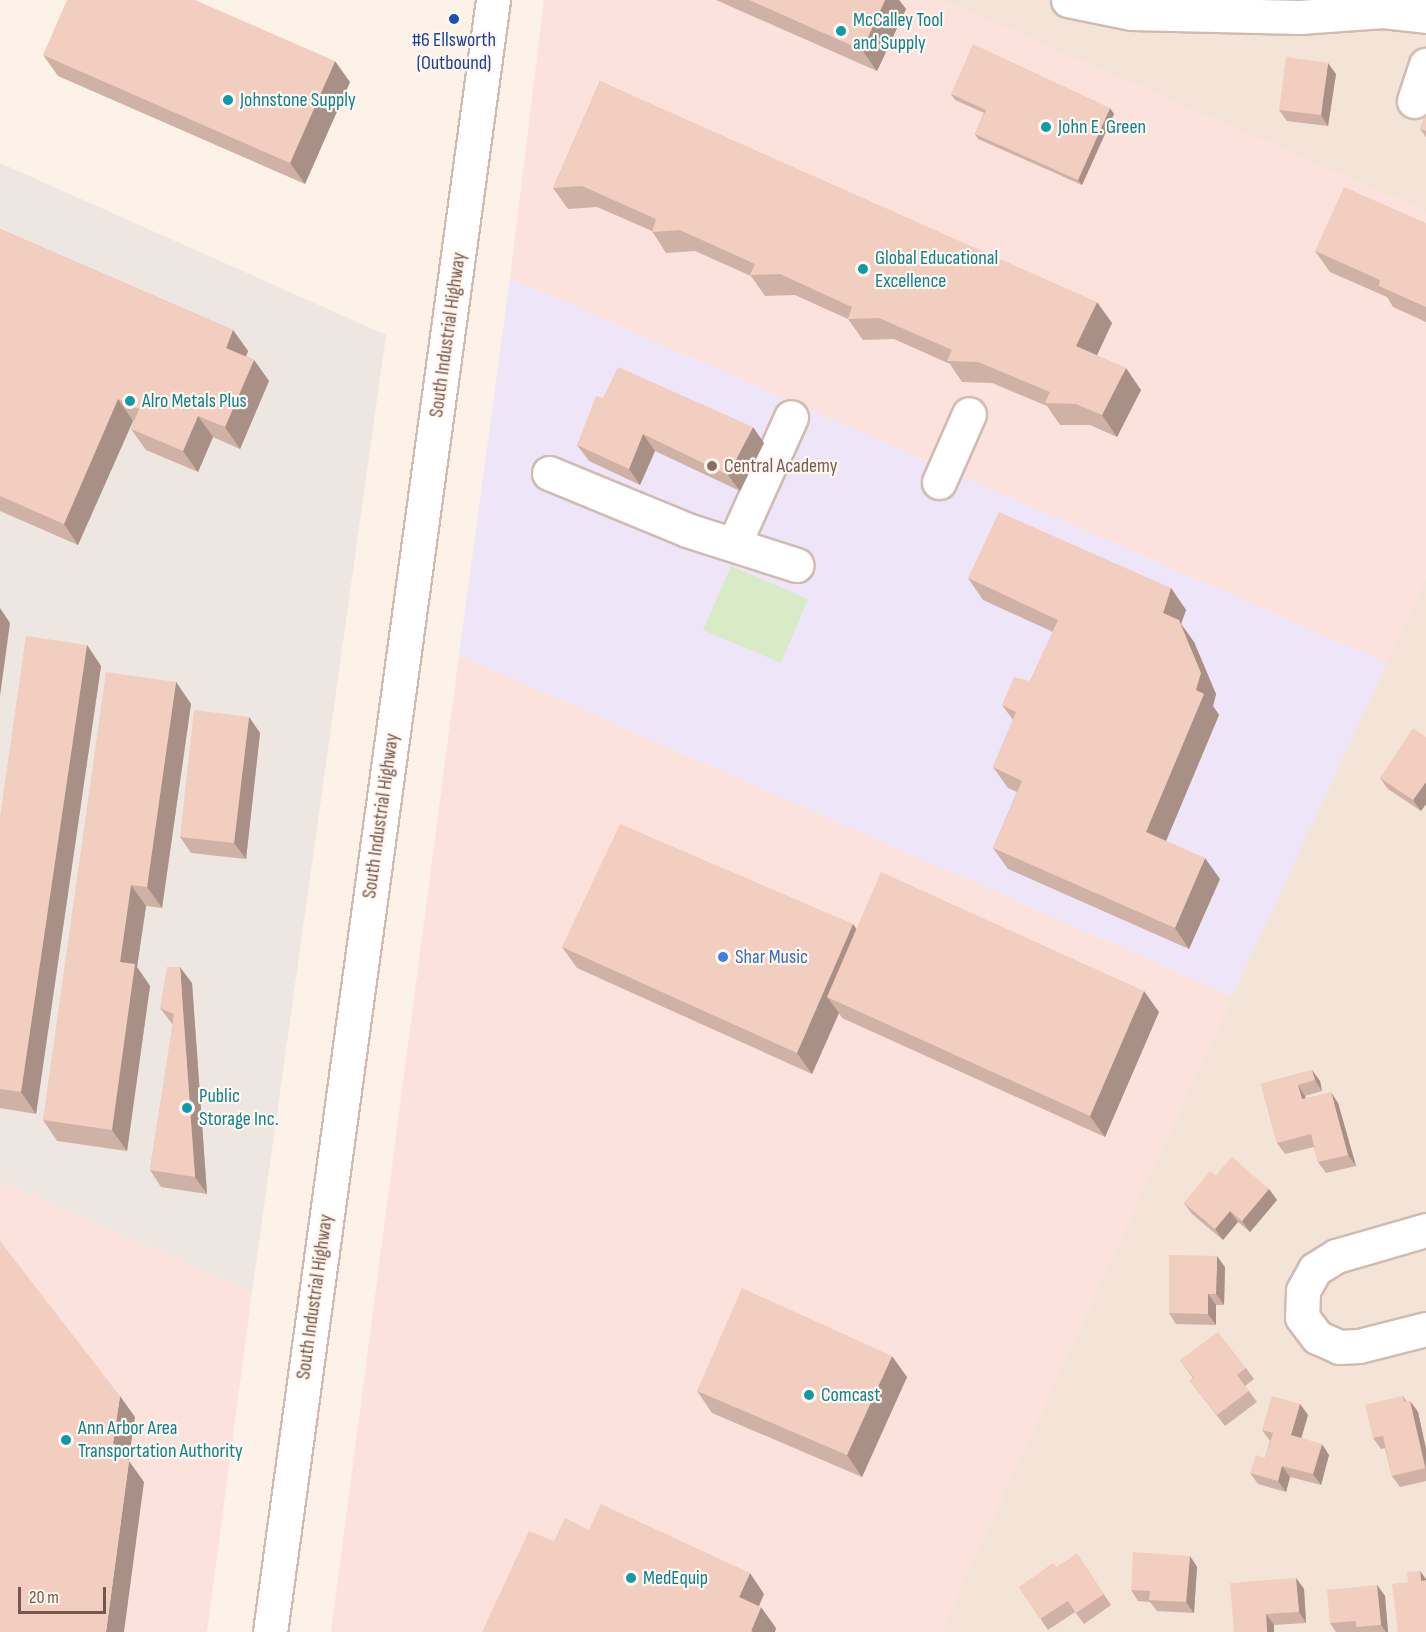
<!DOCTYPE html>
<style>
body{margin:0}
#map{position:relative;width:1426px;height:1632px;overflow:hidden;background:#fcf2e8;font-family:"Sofia Sans Condensed",sans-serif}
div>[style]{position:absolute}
.residential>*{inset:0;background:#f4e3d7}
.commercial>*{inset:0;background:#fce2dc}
.industrial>*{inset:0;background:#ede6e1}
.education>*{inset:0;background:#efe5f9}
.green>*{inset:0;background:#d9eac6}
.roads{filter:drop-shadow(2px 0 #d1bbb0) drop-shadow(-2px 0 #d1bbb0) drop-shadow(0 2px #d1bbb0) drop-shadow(0 -2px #d1bbb0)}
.minor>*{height:33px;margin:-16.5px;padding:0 16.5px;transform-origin:16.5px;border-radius:16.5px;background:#fff}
.wall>*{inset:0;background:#d0b1a5}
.shaded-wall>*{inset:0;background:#a99086}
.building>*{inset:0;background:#f2cec0}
.dots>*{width:16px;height:16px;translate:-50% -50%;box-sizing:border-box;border:3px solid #fff7ef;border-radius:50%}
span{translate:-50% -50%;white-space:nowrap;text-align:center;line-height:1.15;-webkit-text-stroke:4.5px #fff7ef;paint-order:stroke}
.culture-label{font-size:20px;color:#0d838f}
.left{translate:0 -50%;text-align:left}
.transit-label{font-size:20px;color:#164399}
.street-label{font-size:20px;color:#77564c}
.education-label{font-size:20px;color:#785e54}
.shop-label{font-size:20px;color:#366cbe}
.scale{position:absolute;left:18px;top:1587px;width:88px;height:27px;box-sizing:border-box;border:3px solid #77564c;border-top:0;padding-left:8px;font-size:18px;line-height:21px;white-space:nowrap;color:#77564c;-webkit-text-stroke:4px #fff7ef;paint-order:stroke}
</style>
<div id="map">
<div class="residential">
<i style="clip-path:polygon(942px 0,1426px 0,1426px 212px)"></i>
<i style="clip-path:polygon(1426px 578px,1426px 1632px,940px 1632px,1232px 996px)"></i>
</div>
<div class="commercial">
<i style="clip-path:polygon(544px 0,942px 0,1426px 212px,1426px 578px,1387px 663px,510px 278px)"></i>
<i style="clip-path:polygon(459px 655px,1232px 996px,940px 1632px,331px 1632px)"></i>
<i style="clip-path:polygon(0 1181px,252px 1292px,207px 1632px,0 1632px)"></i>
</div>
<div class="industrial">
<i style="clip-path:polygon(0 163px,386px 335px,252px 1292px,0 1181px)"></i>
</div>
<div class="education">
<i style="clip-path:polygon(510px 278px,1387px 663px,1232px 996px,459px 655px)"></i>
</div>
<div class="green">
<i style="clip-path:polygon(731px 566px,808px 599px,781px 663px,703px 630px)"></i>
</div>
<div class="roads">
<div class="minor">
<i style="left:1068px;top:0;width:65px;rotate:11.5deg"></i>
<i style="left:1132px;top:13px;width:168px;rotate:1.4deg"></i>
<i style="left:1300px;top:17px;width:83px;rotate:-4.1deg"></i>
<i style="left:1383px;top:11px;width:43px;rotate:6.6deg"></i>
<i style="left:1414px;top:101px;width:38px;rotate:-72deg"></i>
<i style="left:549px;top:473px;width:149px;rotate:22.4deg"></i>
<i style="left:687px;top:530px;width:115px;rotate:17.7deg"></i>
<i style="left:939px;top:482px;width:74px;rotate:-66.2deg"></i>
<i style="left:734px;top:544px;width:139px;rotate:-65.8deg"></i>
<i style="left:1426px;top:1230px;width:94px;rotate:163.9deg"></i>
<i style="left:1336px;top:1256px;width:25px;rotate:148deg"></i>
<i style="left:1315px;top:1269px;width:25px;rotate:119deg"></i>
<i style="left:1303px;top:1291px;width:26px;rotate:92deg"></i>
<i style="left:1302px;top:1317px;width:25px;rotate:53deg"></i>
<i style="left:1317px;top:1337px;width:24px;rotate:24deg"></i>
<i style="left:1339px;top:1347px;width:20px;rotate:-3deg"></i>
<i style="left:1359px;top:1346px;width:69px;rotate:-14.2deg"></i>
<i style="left:270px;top:1632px;width:1647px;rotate:-82.22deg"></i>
</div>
</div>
<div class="wall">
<i style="clip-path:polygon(716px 0,899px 0,906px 9px,877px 71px)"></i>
<i style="clip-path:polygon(43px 55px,350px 82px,305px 184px,58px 76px)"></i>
<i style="clip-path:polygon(1336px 74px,1328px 126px,1287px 121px,1279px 110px)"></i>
<i style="clip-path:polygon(600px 81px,1112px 323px,1097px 355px,1141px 390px,1117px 437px,1090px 425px,1060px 425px,1047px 406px,992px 383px,962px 382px,950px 364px,894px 339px,863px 340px,848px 319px,795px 295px,765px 296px,751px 276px,695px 251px,666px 253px,652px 231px,597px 207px,568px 209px,553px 188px)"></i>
<i style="clip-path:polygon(951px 94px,1114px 114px,1082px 185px,978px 139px,975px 134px,984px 113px,955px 100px)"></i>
<i style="clip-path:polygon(1426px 114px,1426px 137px,1420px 129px)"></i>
<i style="clip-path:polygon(1426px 223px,1426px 322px,1393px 307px,1387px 297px,1330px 272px,1315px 251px)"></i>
<i style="clip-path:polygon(0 229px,233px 330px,248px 351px,246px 356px,254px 360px,269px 381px,240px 449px,213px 437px,198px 472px,146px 450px,131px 429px,134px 421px,133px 421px,78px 545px,0 511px)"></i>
<i style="clip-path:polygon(603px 398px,764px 443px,740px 491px,655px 451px,640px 485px,589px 461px,577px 445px)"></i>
<i style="clip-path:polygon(968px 578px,1171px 588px,1186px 610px,1181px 624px,1194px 642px,1216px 694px,1213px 706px,1219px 715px,1166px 841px,1220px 879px,1189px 949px,1008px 869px,993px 848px,1017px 792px,1008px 788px,993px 767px,1013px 720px,1002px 705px,1030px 681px,1053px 632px,983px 600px)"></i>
<i style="clip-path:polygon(87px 645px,101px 666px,36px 1114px,0 1108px,0 817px)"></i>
<i style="clip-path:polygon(176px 682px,191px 704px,162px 908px,146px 906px,137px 967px,150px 986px,127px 1151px,57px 1141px,43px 1120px)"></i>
<i style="clip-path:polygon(249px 717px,260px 733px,246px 859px,191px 853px,180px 837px)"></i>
<i style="clip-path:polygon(1426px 737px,1426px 804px,1421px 811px,1388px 789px,1380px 778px)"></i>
<i style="clip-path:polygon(853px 924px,856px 929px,1159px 1012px,1105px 1137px,842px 1018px,839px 1013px,812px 1074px,577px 968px,562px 947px)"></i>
<i style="clip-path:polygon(192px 983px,207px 1194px,161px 1187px,150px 1170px,173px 1025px,160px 1008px)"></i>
<i style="clip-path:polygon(1312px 1070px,1320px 1081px,1322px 1091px,1305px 1096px,1306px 1098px,1338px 1103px,1356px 1166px,1326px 1173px,1318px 1162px,1314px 1147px,1285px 1154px,1277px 1143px,1261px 1084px)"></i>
<i style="clip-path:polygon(1216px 1175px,1269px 1189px,1277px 1200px,1250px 1232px,1238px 1222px,1223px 1240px,1192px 1214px,1184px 1203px)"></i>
<i style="clip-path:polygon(1225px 1267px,1224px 1305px,1216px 1305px,1216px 1325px,1176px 1324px,1169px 1313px)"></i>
<i style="clip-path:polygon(1180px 1360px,1246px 1368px,1254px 1379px,1245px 1386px,1257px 1402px,1225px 1426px,1190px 1381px,1193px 1378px)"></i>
<i style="clip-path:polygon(907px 1377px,862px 1477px,712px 1413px,697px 1391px)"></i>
<i style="clip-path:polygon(1403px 1396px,1407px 1402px,1410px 1401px,1418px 1412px,1426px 1449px,1426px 1481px,1400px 1487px,1392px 1476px,1385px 1448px,1381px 1449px,1373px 1438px)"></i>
<i style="clip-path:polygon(1300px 1404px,1308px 1415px,1301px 1438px,1329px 1455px,1321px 1485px,1290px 1477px,1286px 1492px,1258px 1484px,1250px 1473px,1265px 1458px,1270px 1441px,1262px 1430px)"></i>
<i style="clip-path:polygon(1077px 1554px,1111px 1605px,1084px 1624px,1075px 1612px,1048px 1630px,1019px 1587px,1057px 1567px)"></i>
<i style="clip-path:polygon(1190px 1556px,1197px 1567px,1194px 1613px,1157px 1611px,1150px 1602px,1138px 1601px,1131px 1590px)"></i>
<i style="clip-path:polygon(1296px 1578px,1304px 1589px,1306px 1623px,1274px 1625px,1234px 1632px)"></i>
<i style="clip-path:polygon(1377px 1585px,1385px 1596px,1388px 1632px,1336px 1632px,1330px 1623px)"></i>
</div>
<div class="shaded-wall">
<i style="clip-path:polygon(885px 0,899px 0,906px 9px,877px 71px,862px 50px)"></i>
<i style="clip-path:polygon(335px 61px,350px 82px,305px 184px,290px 163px)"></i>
<i style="clip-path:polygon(1328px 63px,1336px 74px,1328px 126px,1321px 115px)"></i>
<i style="clip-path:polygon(1110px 108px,1114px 114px,1082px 185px,1078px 180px)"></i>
<i style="clip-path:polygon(1097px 302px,1112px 323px,1091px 368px,1076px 346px)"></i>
<i style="clip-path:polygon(233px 330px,248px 351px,241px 369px,226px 348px)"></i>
<i style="clip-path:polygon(254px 360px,269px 381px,240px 449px,225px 427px)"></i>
<i style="clip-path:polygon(1126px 368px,1141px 390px,1117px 437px,1102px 415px)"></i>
<i style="clip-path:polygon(118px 399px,133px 421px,78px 545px,64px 524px)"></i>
<i style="clip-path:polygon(198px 416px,213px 437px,198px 472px,183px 451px)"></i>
<i style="clip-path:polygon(753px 427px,764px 443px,740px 491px,728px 475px)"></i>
<i style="clip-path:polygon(643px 434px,655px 451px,640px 485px,629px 469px)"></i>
<i style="clip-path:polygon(1171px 588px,1186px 610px,1181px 624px,1194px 642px,1216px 694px,1213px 706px,1219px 715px,1161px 853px,1146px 832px,1196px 690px,1163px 613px)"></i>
<i style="clip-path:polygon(0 608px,10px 623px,0 696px)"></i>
<i style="clip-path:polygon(87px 645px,101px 666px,36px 1114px,21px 1092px)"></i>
<i style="clip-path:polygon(176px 682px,191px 704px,162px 908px,147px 887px)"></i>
<i style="clip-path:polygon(249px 717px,260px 733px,246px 859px,234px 843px)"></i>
<i style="clip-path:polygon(1426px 782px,1426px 804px,1421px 811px,1413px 800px)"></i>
<i style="clip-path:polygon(1205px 858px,1220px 879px,1189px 949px,1175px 928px)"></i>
<i style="clip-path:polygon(131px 885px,146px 906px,137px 967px,150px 986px,127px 1151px,112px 1130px,120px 962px)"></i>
<i style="clip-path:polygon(853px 924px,868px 946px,827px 997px,839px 1013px,812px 1074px,797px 1053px)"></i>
<i style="clip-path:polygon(180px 967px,192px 983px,207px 1194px,195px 1177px)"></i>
<i style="clip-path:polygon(1144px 991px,1159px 1012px,1105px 1137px,1090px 1116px)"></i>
<i style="clip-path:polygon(1312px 1070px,1320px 1081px,1322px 1091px,1315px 1080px)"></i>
<i style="clip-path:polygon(1298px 1085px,1305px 1096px,1309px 1110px,1302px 1099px)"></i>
<i style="clip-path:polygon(1331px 1092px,1338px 1103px,1356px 1166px,1348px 1155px)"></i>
<i style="clip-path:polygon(1269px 1189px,1277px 1200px,1250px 1232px,1242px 1221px)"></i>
<i style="clip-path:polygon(1230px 1211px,1238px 1222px,1223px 1240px,1215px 1229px)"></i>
<i style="clip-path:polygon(1217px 1256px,1225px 1267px,1224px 1305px,1216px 1294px)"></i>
<i style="clip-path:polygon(1208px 1294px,1216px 1305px,1216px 1325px,1208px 1314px)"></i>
<i style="clip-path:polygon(892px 1356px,907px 1377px,862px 1477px,847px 1455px)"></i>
<i style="clip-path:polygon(120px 1396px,135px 1417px,128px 1464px,113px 1443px)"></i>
<i style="clip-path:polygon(1410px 1401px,1418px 1412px,1426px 1449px,1426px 1469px)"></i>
<i style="clip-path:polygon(1300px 1404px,1308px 1415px,1299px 1446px,1291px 1435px)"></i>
<i style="clip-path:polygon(1322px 1444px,1329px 1455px,1321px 1485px,1313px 1474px)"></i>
<i style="clip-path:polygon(129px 1461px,144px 1482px,124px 1632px,106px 1632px)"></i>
<i style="clip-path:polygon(1282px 1466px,1290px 1477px,1286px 1492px,1278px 1481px)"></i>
<i style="clip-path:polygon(1190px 1556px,1197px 1567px,1194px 1613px,1186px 1602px)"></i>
<i style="clip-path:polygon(1420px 1571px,1426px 1579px,1426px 1587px,1421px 1581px)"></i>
<i style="clip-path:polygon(750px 1573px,764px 1594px,754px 1618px,739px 1597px)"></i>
<i style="clip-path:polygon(1296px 1578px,1304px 1589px,1306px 1623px,1299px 1612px)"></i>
<i style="clip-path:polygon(1377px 1585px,1385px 1596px,1388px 1632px,1386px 1632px,1381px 1625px)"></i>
<i style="clip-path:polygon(761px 1607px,776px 1628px,775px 1632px,752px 1632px,751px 1631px)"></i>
<i style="clip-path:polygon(1266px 1614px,1274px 1625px,1274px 1632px,1267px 1632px)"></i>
</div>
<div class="building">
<i style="clip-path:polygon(67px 0,195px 0,335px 61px,290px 163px,43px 55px)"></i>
<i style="clip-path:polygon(749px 0,885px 0,862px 50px)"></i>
<i style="clip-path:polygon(973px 44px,1110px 108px,1078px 180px,975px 134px,986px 110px,951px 94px)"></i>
<i style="clip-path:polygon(1286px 57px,1328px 63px,1321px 115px,1279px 110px)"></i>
<i style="clip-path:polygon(600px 81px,1097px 302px,1076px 346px,1126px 368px,1102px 415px,1076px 404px,1045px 403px,1050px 392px,978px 362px,947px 361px,952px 350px,879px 318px,848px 319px,852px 307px,780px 274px,750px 275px,755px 264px,680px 230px,652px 232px,656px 219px,582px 186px,553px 188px)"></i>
<i style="clip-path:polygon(1426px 114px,1426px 131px,1420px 129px)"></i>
<i style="clip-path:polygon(1344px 187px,1426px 223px,1426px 307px,1379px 286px,1380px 280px,1315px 251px)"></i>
<i style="clip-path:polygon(0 229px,233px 330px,226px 348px,254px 360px,225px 427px,198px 416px,183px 451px,131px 429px,139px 409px,118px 399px,64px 524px,0 496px)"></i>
<i style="clip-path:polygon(618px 367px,753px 427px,728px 475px,643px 434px,629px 469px,577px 445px,596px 396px,603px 398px)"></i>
<i style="clip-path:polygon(999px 512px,1171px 588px,1163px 613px,1179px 620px,1201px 673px,1196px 690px,1204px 694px,1146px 832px,1205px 858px,1175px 928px,993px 848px,1022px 781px,993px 767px,1016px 712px,1002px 705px,1014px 677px,1030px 681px,1058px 620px,968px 578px)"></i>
<i style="clip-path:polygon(26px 636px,87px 645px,21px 1092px,0 1089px,0 817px)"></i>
<i style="clip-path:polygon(106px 672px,176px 682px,147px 887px,131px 885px,120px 962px,135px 964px,112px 1130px,43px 1120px)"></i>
<i style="clip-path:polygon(194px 710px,249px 717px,234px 843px,180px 837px)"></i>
<i style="clip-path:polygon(1413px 728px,1426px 737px,1426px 782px,1413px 800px,1380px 778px)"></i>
<i style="clip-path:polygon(620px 824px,853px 924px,797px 1053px,562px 947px)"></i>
<i style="clip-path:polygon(881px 872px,1144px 991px,1090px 1116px,827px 997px)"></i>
<i style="clip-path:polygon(167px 967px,180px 967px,195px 1177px,150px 1170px,174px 1014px,160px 1008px)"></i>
<i style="clip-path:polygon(1312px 1070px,1315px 1080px,1298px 1085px,1302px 1099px,1331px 1092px,1348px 1155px,1318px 1162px,1311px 1134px,1277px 1143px,1261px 1084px)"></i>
<i style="clip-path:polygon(1232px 1157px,1269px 1189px,1242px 1221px,1230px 1211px,1215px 1229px,1184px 1203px,1210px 1171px,1216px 1175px)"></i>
<i style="clip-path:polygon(0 1241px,120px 1396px,113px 1443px,129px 1461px,106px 1632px,0 1632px)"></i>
<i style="clip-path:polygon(1169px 1255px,1217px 1256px,1216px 1294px,1208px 1294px,1208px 1314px,1169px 1313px)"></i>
<i style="clip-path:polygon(742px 1288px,892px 1356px,847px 1455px,697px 1391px)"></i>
<i style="clip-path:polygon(1218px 1332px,1246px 1368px,1237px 1375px,1249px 1391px,1217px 1415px,1190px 1381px,1194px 1378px,1180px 1360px)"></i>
<i style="clip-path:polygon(1272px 1396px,1300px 1404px,1291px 1435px,1322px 1444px,1313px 1474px,1282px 1466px,1278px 1481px,1250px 1473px,1256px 1455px,1265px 1458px,1273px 1433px,1262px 1430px)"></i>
<i style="clip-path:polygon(1403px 1396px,1404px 1402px,1410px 1401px,1425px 1468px,1392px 1476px,1383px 1436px,1373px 1438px,1365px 1405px)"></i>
<i style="clip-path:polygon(601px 1504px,750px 1573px,739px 1597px,761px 1607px,751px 1631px,753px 1632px,482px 1632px,529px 1531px,554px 1541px,565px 1518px,589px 1530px)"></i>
<i style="clip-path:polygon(1133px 1552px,1190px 1556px,1186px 1602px,1149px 1600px,1150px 1591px,1131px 1590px)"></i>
<i style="clip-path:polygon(1077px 1554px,1104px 1594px,1076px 1613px,1068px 1601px,1040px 1619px,1019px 1587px,1053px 1563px,1057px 1567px)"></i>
<i style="clip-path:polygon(1420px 1571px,1421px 1581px,1426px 1580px,1426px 1632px,1398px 1632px,1392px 1584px,1408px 1582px,1407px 1572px)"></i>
<i style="clip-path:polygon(1296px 1578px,1299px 1612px,1266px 1614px,1267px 1632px,1234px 1632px,1230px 1583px)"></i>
<i style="clip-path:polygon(1377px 1585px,1381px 1625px,1356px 1627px,1356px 1621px,1330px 1623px,1327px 1590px)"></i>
</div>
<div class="dots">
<i style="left:454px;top:19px;background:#1a4fb4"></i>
<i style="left:841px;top:31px;background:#0f9aa8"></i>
<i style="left:228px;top:100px;background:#0f9aa8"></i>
<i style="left:1046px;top:127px;background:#0f9aa8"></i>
<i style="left:863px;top:269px;background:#0f9aa8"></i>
<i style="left:130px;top:401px;background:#0f9aa8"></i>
<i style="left:712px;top:466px;background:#8d6e63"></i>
<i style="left:723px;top:957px;background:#3f7fe0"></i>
<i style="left:187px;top:1108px;background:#0f9aa8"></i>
<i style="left:809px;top:1395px;background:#0f9aa8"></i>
<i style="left:66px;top:1440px;background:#0f9aa8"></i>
<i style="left:631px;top:1578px;background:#0f9aa8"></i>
</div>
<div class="culture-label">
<span class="left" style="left:853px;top:32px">McCalley Tool<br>and Supply</span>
<span class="left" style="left:240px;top:100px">Johnstone Supply</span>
<span class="left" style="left:1058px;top:127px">John E. Green</span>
<span class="left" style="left:875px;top:270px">Global Educational<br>Excellence</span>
<span class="left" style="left:142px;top:401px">Alro Metals Plus</span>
<span class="left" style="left:199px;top:1108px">Public<br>Storage Inc.</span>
<span class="left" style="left:821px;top:1395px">Comcast</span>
<span class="left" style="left:78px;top:1440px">Ann Arbor Area<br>Transportation Authority</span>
<span class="left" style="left:643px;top:1578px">MedEquip</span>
</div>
<div class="transit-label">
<span style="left:454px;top:52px">#6 Ellsworth<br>(Outbound)</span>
</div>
<div class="street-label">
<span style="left:448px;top:335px;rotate:-82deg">South Industrial Highway</span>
<span style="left:381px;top:816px;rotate:-82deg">South Industrial Highway</span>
<span style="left:315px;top:1297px;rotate:-82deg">South Industrial Highway</span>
</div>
<div class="education-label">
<span class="left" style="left:724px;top:466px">Central Academy</span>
</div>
<div class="shop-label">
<span class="left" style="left:735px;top:957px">Shar Music</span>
</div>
<div class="scale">20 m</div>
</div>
